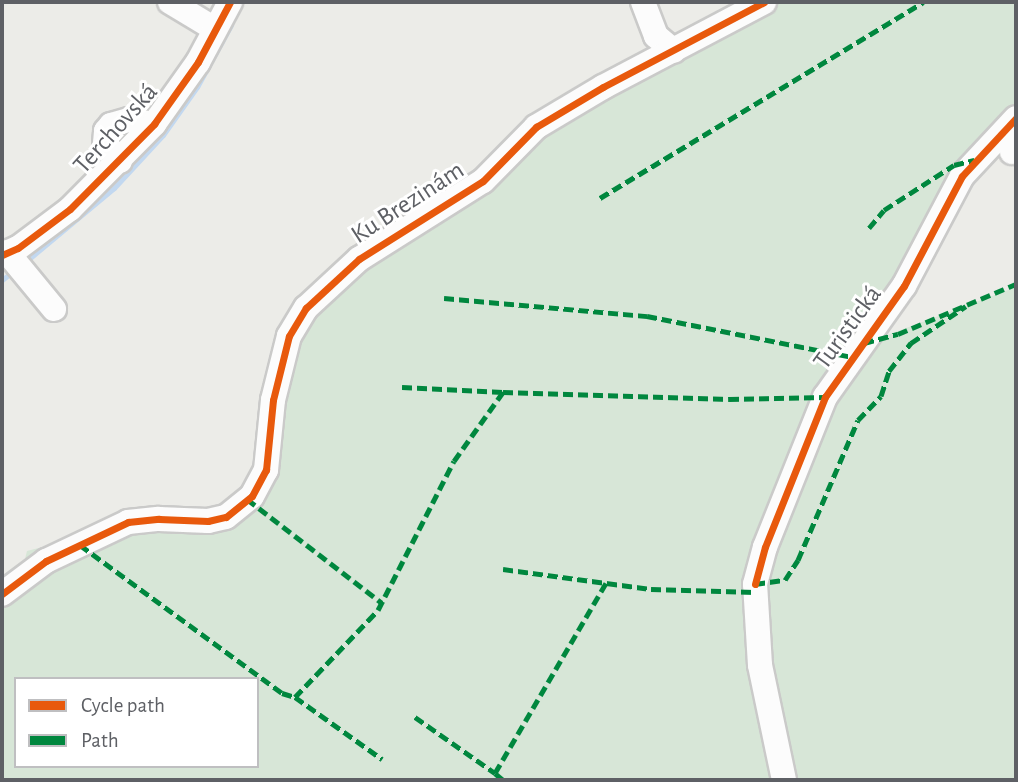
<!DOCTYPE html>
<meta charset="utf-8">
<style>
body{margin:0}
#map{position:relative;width:1018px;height:782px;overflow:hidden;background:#ecece8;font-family:"Alegreya Sans",sans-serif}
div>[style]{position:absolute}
.green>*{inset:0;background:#d7e6d7}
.stream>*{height:5px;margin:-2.5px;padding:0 2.5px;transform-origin:2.5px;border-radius:2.5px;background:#c2d8f0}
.roads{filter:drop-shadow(2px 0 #cacac9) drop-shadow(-2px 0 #cacac9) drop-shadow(0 2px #cacac9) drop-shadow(0 -2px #cacac9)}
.minor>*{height:24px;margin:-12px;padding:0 12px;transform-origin:12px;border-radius:12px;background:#fcfcfc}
.quiet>*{height:5px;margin-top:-2.5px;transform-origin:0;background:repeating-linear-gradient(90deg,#00873e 0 10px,transparent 0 15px)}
.cycleway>*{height:7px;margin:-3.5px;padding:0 3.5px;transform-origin:3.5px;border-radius:3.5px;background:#e8590c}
span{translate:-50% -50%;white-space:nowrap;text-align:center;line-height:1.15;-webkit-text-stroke:6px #fff;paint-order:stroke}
.street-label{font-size:26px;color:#5e6065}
.frame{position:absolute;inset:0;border:4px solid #5e6065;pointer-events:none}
.legend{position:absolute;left:14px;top:677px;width:245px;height:91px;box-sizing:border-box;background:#fff;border:2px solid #bfbfc1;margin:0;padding:9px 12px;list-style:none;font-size:21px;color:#5e6065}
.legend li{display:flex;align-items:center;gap:14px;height:35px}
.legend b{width:35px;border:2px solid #bfbfc1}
</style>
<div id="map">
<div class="green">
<i style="clip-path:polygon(evenodd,752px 2px,1016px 2px,1016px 122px,965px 181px,882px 337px,1016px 287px,1016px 780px,2px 780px,2px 576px,25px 559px,27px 551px,173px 513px,250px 500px,291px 331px,361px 258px,513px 144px,752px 2px,16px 679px,257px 679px,257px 766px,16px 766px,16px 679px)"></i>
</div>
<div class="stream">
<i style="left:24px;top:263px;width:117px;rotate:-39.8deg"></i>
<i style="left:114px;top:188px;width:72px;rotate:-47.2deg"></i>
<i style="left:163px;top:135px;width:59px;rotate:-54.7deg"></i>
<i style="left:197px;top:87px;width:71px;rotate:-61.3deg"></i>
<i style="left:2px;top:280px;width:14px;rotate:-39deg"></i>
</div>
<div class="roads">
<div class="minor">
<i style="left:170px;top:2px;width:52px;rotate:31deg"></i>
<i style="left:643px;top:2px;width:36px;rotate:69deg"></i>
<i style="left:656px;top:36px;width:23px;rotate:40deg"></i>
<i style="left:1012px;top:152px;width:6px;rotate:-51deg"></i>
<i style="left:120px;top:161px;width:23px;rotate:-130deg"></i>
<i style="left:105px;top:143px;width:12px;rotate:-85deg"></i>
<i style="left:106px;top:131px;width:8px;rotate:-50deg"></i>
<i style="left:111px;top:125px;width:19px;rotate:-16deg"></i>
<i style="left:129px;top:120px;width:25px;rotate:9deg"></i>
<i style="left:7px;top:252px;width:74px;rotate:50.5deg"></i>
<i style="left:2px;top:255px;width:17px;rotate:-24deg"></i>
<i style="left:18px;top:248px;width:65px;rotate:-36.9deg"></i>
<i style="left:70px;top:209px;width:120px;rotate:-45.3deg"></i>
<i style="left:154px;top:124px;width:76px;rotate:-54.6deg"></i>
<i style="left:198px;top:62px;width:68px;rotate:-61.9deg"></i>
<i style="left:2px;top:594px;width:55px;rotate:-36.9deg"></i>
<i style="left:46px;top:561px;width:91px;rotate:-25.4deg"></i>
<i style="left:128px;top:522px;width:31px;rotate:-6deg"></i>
<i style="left:159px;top:519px;width:49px;rotate:2.3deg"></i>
<i style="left:208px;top:521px;width:18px;rotate:-13deg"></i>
<i style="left:226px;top:517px;width:33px;rotate:-39deg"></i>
<i style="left:252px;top:496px;width:30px;rotate:-62deg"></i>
<i style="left:266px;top:470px;width:70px;rotate:-84.3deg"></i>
<i style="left:273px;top:400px;width:66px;rotate:-76deg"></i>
<i style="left:289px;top:336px;width:33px;rotate:-59deg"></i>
<i style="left:306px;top:308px;width:72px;rotate:-42.8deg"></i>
<i style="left:359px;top:259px;width:146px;rotate:-32.2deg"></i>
<i style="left:483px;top:181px;width:76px;rotate:-45.5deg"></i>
<i style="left:536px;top:127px;width:78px;rotate:-30.8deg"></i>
<i style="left:603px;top:87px;width:182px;rotate:-27.8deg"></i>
<i style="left:784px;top:780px;width:117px;rotate:-101.8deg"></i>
<i style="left:760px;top:665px;width:81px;rotate:-93.5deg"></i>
<i style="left:755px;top:584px;width:38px;rotate:-75deg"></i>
<i style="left:765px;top:547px;width:162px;rotate:-68.2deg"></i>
<i style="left:825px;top:397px;width:136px;rotate:-54.6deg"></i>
<i style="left:904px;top:286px;width:124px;rotate:-62.2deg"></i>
<i style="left:962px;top:176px;width:79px;rotate:-47deg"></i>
</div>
</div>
<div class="quiet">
<i style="left:600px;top:198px;width:378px;rotate:-31.2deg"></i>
<i style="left:869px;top:228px;width:23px;rotate:-50deg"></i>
<i style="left:884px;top:210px;width:83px;rotate:-32.7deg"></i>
<i style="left:954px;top:165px;width:21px;rotate:-14deg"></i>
<i style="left:444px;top:298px;width:204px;rotate:5.1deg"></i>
<i style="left:647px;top:316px;width:210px;rotate:11.3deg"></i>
<i style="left:864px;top:343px;width:35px;rotate:-15deg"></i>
<i style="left:898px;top:334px;width:128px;rotate:-23deg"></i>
<i style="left:402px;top:387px;width:101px;rotate:2.8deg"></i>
<i style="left:247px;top:499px;width:170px;rotate:37.6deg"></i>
<i style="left:80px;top:545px;width:250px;rotate:36.2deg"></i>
<i style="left:282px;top:693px;width:14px;rotate:17deg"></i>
<i style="left:295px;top:697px;width:120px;rotate:-46.3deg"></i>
<i style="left:378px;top:610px;width:167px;rotate:-63deg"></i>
<i style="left:454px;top:461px;width:85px;rotate:-54.6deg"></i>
<i style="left:503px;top:392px;width:226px;rotate:1.8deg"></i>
<i style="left:729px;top:399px;width:96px;rotate:-1.2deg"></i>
<i style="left:503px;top:569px;width:149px;rotate:7.7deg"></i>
<i style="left:651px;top:589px;width:104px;rotate:1.7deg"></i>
<i style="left:755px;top:584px;width:30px;rotate:-8deg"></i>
<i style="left:785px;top:580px;width:24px;rotate:-57deg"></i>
<i style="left:798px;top:560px;width:152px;rotate:-66.8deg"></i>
<i style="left:858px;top:420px;width:33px;rotate:-46deg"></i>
<i style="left:881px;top:396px;width:26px;rotate:-72deg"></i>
<i style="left:889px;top:371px;width:36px;rotate:-52deg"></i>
<i style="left:911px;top:343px;width:66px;rotate:-33.9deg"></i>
<i style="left:295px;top:697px;width:107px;rotate:35.5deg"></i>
<i style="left:415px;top:717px;width:98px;rotate:35deg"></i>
<i style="left:503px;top:780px;width:11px;rotate:-139deg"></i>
<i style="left:495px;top:773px;width:220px;rotate:-59.7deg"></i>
</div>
<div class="cycleway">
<i style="left:2px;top:255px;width:17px;rotate:-24deg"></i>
<i style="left:18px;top:248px;width:65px;rotate:-36.9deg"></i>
<i style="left:70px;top:209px;width:120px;rotate:-45.3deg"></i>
<i style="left:154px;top:124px;width:76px;rotate:-54.6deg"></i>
<i style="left:198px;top:62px;width:68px;rotate:-61.9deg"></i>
<i style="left:755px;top:584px;width:38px;rotate:-75deg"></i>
<i style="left:765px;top:547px;width:162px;rotate:-68.2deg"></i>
<i style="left:825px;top:397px;width:136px;rotate:-54.6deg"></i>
<i style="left:904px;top:286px;width:124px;rotate:-62.2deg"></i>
<i style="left:962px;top:176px;width:79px;rotate:-47deg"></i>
<i style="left:2px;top:594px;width:55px;rotate:-36.9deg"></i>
<i style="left:46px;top:561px;width:91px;rotate:-25.4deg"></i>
<i style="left:128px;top:522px;width:31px;rotate:-6deg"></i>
<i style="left:159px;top:519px;width:49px;rotate:2.3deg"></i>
<i style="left:208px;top:521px;width:18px;rotate:-13deg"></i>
<i style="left:226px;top:517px;width:33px;rotate:-39deg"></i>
<i style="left:252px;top:496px;width:30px;rotate:-62deg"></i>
<i style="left:266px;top:470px;width:70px;rotate:-84.3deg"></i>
<i style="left:273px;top:400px;width:66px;rotate:-76deg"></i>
<i style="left:289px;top:336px;width:33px;rotate:-59deg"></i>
<i style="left:306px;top:308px;width:72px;rotate:-42.8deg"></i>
<i style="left:359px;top:259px;width:146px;rotate:-32.2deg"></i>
<i style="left:483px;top:181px;width:76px;rotate:-45.5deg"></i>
<i style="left:536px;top:127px;width:78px;rotate:-30.8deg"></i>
<i style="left:603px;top:87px;width:182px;rotate:-27.8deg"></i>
</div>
<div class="street-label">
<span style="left:116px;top:129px;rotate:-48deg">Terchovská</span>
<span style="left:408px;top:203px;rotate:-33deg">Ku Brezinám</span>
<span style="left:848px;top:328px;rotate:-54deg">Turistická</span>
</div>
<div class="frame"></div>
<ul class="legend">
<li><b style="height:9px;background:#e8590c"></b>Cycle path</li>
<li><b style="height:9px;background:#00873e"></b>Path</li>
</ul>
</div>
